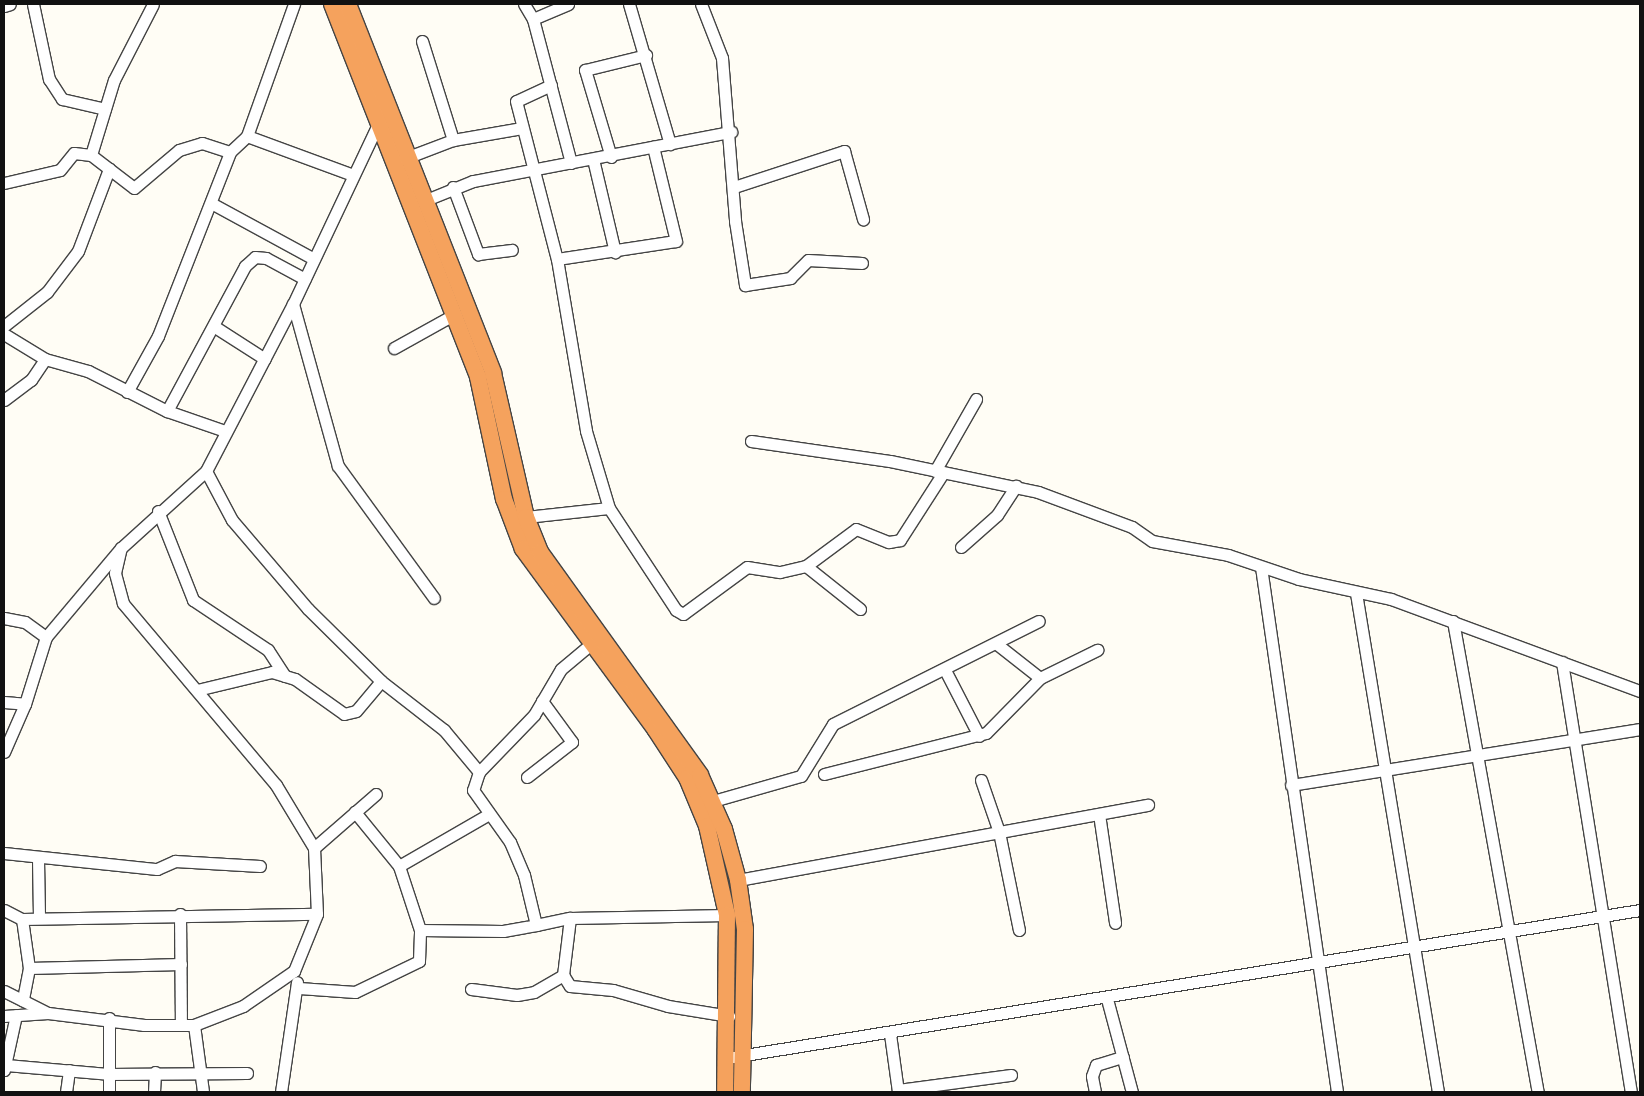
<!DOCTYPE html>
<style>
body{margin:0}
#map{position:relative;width:1644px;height:1096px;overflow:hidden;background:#fffdf5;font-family:Georgia,serif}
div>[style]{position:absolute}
.roads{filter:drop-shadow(1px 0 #444) drop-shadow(-1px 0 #444) drop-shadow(0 1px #444) drop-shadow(0 -1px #444)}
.minor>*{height:11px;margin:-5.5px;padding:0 5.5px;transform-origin:5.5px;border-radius:5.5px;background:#fff}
.highway>*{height:16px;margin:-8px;padding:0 8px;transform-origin:8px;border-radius:8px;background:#f5a25d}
span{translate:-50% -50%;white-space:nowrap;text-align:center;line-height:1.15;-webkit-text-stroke:5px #fff;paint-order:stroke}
.frame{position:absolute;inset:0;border:5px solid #111;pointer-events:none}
</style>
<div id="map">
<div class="roads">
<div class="minor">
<i style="left:33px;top:4px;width:77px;rotate:78deg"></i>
<i style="left:49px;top:79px;width:24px;rotate:57deg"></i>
<i style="left:62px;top:99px;width:44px;rotate:13.1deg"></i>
<i style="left:524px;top:4px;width:17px;rotate:59deg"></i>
<i style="left:533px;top:19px;width:149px;rotate:75.2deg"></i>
<i style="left:629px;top:4px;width:146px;rotate:73.7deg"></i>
<i style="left:701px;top:4px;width:58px;rotate:68.7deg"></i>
<i style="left:722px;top:58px;width:164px;rotate:85.4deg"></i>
<i style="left:735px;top:221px;width:65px;rotate:81.1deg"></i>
<i style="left:745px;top:285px;width:46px;rotate:-8.8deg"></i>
<i style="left:790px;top:278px;width:25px;rotate:-45deg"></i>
<i style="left:808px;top:260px;width:54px;rotate:3.2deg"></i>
<i style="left:4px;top:6px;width:6px;rotate:-18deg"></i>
<i style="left:533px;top:19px;width:38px;rotate:-23deg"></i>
<i style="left:422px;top:41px;width:104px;rotate:72.6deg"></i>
<i style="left:551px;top:85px;width:38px;rotate:155deg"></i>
<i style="left:516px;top:101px;width:163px;rotate:75.5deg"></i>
<i style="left:557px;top:259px;width:174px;rotate:80.4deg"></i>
<i style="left:586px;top:431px;width:80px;rotate:73.4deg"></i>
<i style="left:609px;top:508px;width:122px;rotate:56.7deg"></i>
<i style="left:676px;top:610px;width:8px;rotate:30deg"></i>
<i style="left:683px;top:614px;width:79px;rotate:-36.3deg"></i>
<i style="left:747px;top:567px;width:33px;rotate:9deg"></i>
<i style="left:780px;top:572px;width:27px;rotate:-13deg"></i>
<i style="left:806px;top:566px;width:62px;rotate:-36.5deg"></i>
<i style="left:856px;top:529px;width:35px;rotate:22deg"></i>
<i style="left:889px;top:542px;width:11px;rotate:-10deg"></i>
<i style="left:900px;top:540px;width:80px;rotate:-57.3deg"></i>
<i style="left:247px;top:136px;width:140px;rotate:-70.4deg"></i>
<i style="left:91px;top:155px;width:54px;rotate:37.5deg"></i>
<i style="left:134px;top:188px;width:59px;rotate:-40.2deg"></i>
<i style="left:179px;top:150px;width:24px;rotate:-17deg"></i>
<i style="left:202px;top:143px;width:29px;rotate:18deg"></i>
<i style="left:611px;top:157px;width:91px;rotate:-106.6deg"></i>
<i style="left:585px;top:70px;width:63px;rotate:-13.8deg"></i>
<i style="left:403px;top:159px;width:53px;rotate:-20.8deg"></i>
<i style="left:453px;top:140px;width:70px;rotate:-9.9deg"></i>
<i style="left:593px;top:159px;width:96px;rotate:76.7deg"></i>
<i style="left:4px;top:183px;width:57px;rotate:-13.1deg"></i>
<i style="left:60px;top:170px;width:22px;rotate:-51deg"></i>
<i style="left:74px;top:153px;width:17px;rotate:7deg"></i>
<i style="left:91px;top:155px;width:78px;rotate:-73deg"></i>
<i style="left:114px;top:80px;width:85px;rotate:-62.8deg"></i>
<i style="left:453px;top:187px;width:72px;rotate:69.5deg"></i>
<i style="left:478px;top:254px;width:34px;rotate:-7deg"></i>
<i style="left:734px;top:187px;width:116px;rotate:-18.1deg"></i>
<i style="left:844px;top:151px;width:71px;rotate:74.4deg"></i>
<i style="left:426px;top:200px;width:51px;rotate:-22deg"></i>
<i style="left:473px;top:181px;width:263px;rotate:-10.8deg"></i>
<i style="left:211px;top:203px;width:117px;rotate:28.5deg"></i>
<i style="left:557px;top:259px;width:120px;rotate:-8.6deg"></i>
<i style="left:676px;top:241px;width:97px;rotate:-103.7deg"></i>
<i style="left:293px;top:304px;width:168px;rotate:74.5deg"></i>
<i style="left:338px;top:466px;width:163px;rotate:54deg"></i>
<i style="left:4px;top:326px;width:55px;rotate:-38.3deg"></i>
<i style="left:47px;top:292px;width:51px;rotate:-52.9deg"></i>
<i style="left:78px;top:251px;width:88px;rotate:-69.3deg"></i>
<i style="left:215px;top:327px;width:59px;rotate:32.6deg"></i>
<i style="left:4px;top:334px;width:48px;rotate:31.4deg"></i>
<i style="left:45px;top:359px;width:45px;rotate:15.6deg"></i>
<i style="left:88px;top:371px;width:89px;rotate:26.9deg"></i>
<i style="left:167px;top:411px;width:61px;rotate:19deg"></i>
<i style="left:394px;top:348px;width:70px;rotate:-29.1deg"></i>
<i style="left:127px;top:392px;width:64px;rotate:-61deg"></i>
<i style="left:158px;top:336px;width:198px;rotate:-68.6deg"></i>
<i style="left:230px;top:152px;width:23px;rotate:-43deg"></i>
<i style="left:247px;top:136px;width:113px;rotate:20.2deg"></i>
<i style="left:4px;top:400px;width:34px;rotate:-37deg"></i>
<i style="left:31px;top:380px;width:25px;rotate:-56deg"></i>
<i style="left:167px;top:411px;width:165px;rotate:-61.7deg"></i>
<i style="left:245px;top:266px;width:13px;rotate:-42deg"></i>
<i style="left:255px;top:257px;width:11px;rotate:5deg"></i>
<i style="left:266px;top:258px;width:44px;rotate:28.3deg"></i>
<i style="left:751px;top:441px;width:140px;rotate:8.2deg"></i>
<i style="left:890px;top:461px;width:151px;rotate:11.8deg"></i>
<i style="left:1038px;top:492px;width:100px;rotate:20.4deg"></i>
<i style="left:1132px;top:527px;width:24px;rotate:35deg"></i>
<i style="left:1152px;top:541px;width:77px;rotate:10.4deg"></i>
<i style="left:1228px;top:555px;width:75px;rotate:18.7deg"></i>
<i style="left:1299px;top:579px;width:94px;rotate:12.3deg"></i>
<i style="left:1391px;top:599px;width:265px;rotate:20.3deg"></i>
<i style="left:935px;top:471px;width:83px;rotate:-60.3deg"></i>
<i style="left:158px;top:511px;width:96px;rotate:68.5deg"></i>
<i style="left:193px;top:600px;width:90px;rotate:33.7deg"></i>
<i style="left:268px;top:650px;width:31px;rotate:57deg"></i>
<i style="left:526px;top:517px;width:83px;rotate:-6.2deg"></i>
<i style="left:961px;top:547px;width:48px;rotate:-41.6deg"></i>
<i style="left:997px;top:515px;width:35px;rotate:-57deg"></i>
<i style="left:806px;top:566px;width:69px;rotate:38.5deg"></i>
<i style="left:1261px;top:567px;width:530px;rotate:81.76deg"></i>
<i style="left:1356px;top:593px;width:506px;rotate:80.67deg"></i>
<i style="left:4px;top:618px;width:21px;rotate:11deg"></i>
<i style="left:25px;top:622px;width:26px;rotate:36deg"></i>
<i style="left:1453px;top:621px;width:479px;rotate:79.8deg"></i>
<i style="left:998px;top:645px;width:53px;rotate:38.2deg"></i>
<i style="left:1562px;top:662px;width:436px;rotate:80.9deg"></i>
<i style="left:945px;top:670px;width:74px;rotate:62.7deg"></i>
<i style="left:381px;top:681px;width:80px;rotate:37.9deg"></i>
<i style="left:444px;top:730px;width:55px;rotate:50.2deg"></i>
<i style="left:479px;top:772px;width:19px;rotate:108deg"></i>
<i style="left:473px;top:790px;width:64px;rotate:54.6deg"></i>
<i style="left:510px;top:842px;width:36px;rotate:67deg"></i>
<i style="left:524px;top:875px;width:51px;rotate:76.5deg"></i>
<i style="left:536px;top:925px;width:35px;rotate:-12deg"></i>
<i style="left:570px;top:918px;width:157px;rotate:-1.1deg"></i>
<i style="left:197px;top:690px;width:77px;rotate:-13.5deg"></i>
<i style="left:272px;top:672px;width:24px;rotate:17deg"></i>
<i style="left:295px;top:679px;width:60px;rotate:35.5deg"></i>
<i style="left:344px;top:714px;width:12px;rotate:-14deg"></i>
<i style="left:356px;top:711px;width:39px;rotate:-50deg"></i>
<i style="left:381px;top:681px;width:103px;rotate:-135.4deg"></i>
<i style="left:308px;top:609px;width:117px;rotate:-130.5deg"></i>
<i style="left:232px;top:520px;width:55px;rotate:-118deg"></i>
<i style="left:4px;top:702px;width:21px;rotate:5deg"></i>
<i style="left:4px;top:752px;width:52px;rotate:-66.4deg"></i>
<i style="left:25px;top:704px;width:70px;rotate:-72.6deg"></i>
<i style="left:46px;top:637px;width:115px;rotate:-49.9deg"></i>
<i style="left:479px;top:772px;width:79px;rotate:-46deg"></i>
<i style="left:534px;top:715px;width:53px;rotate:-59.6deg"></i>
<i style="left:561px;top:669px;width:39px;rotate:-40deg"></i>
<i style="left:824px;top:774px;width:167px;rotate:-14.2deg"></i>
<i style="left:986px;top:733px;width:77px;rotate:-45.5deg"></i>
<i style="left:1040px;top:678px;width:64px;rotate:-26.2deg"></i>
<i style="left:527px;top:777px;width:57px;rotate:-37.9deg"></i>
<i style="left:572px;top:742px;width:51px;rotate:-126.2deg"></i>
<i style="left:981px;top:780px;width:55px;rotate:70.9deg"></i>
<i style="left:999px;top:832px;width:100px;rotate:78.5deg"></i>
<i style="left:1291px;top:785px;width:353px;rotate:-9.1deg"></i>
<i style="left:713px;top:801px;width:91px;rotate:-15.9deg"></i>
<i style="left:801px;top:776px;width:61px;rotate:-58.4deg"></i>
<i style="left:833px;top:724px;width:230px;rotate:-26.6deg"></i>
<i style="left:1099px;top:814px;width:110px;rotate:81.6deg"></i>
<i style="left:314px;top:848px;width:82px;rotate:-41.1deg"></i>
<i style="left:4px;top:853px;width:154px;rotate:6deg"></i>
<i style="left:157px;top:869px;width:20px;rotate:-24deg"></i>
<i style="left:175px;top:861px;width:85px;rotate:3.4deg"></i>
<i style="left:38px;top:859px;width:59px;rotate:89deg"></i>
<i style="left:399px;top:866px;width:104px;rotate:-30deg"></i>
<i style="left:738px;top:880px;width:417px;rotate:-10.4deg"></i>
<i style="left:4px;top:910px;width:20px;rotate:27deg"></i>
<i style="left:22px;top:919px;width:49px;rotate:81.9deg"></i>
<i style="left:29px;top:968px;width:33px;rotate:101deg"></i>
<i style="left:180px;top:914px;width:111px;rotate:89.5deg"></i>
<i style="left:570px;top:918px;width:57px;rotate:97deg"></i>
<i style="left:563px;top:975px;width:13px;rotate:58deg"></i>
<i style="left:570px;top:986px;width:43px;rotate:5.3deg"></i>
<i style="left:613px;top:990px;width:57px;rotate:16.2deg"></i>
<i style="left:668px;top:1006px;width:62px;rotate:9.3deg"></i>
<i style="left:22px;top:919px;width:295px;rotate:-1deg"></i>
<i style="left:420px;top:930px;width:83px;rotate:0.7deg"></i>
<i style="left:503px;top:931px;width:34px;rotate:-10deg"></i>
<i style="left:29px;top:968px;width:152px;rotate:-1.5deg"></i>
<i style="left:299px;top:988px;width:56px;rotate:4.1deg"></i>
<i style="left:355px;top:992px;width:71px;rotate:-25.8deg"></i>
<i style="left:419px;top:961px;width:31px;rotate:-88deg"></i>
<i style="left:420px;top:930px;width:67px;rotate:-108.2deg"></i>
<i style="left:399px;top:866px;width:70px;rotate:-129.2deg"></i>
<i style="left:471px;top:989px;width:46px;rotate:7.4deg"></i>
<i style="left:517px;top:995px;width:17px;rotate:-10deg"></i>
<i style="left:534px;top:992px;width:34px;rotate:-30deg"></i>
<i style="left:4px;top:991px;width:47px;rotate:26.6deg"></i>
<i style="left:1107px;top:999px;width:96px;rotate:75deg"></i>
<i style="left:4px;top:1016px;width:44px;rotate:-3.9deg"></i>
<i style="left:48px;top:1013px;width:97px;rotate:7.1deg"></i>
<i style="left:144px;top:1025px;width:50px"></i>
<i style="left:194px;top:1025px;width:53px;rotate:-21.2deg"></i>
<i style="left:243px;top:1006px;width:62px;rotate:-34.5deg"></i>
<i style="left:294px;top:971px;width:61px;rotate:-68deg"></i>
<i style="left:317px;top:914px;width:66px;rotate:-92.6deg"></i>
<i style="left:314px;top:848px;width:74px;rotate:-121.1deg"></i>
<i style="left:276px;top:785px;width:238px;rotate:-130.1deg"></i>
<i style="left:123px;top:603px;width:31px;rotate:-105deg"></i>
<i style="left:115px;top:573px;width:26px;rotate:-77deg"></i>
<i style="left:121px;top:548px;width:115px;rotate:-42.2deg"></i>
<i style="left:206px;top:471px;width:188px;rotate:-62.5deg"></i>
<i style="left:293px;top:304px;width:199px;rotate:-64.7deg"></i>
<i style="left:194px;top:1025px;width:68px;rotate:82.3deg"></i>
<i style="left:890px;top:1034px;width:59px;rotate:82.1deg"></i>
<i style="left:726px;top:1058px;width:926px;rotate:-9.2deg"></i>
<i style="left:6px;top:1065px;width:102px;rotate:5deg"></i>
<i style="left:108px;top:1074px;width:139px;rotate:-0.4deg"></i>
<i style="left:4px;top:1070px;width:56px;rotate:-77.7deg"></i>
<i style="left:898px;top:1090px;width:114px;rotate:-7.6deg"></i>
<i style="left:66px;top:1092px;width:22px;rotate:-82deg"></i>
<i style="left:109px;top:1092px;width:74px;rotate:-90deg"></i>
<i style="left:154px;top:1092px;width:20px;rotate:-87deg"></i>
<i style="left:281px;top:1092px;width:111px;rotate:-81.7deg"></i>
<i style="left:1095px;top:1092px;width:16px;rotate:-101deg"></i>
<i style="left:1092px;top:1076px;width:12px;rotate:-70deg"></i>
<i style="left:1096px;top:1065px;width:28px;rotate:-17deg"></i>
</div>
<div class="highway">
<i style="left:332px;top:4px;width:401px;rotate:68.6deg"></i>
<i style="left:478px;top:377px;width:125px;rotate:78deg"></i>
<i style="left:504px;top:499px;width:53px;rotate:69.2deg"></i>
<i style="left:523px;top:549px;width:223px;rotate:53.7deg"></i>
<i style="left:655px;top:729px;width:59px;rotate:56.9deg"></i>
<i style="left:687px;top:778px;width:52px;rotate:67.4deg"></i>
<i style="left:707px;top:826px;width:91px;rotate:77.3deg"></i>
<i style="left:727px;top:915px;width:177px;rotate:90.6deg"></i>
<i style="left:348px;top:4px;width:396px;rotate:68.5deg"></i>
<i style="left:493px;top:373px;width:148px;rotate:77.1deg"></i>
<i style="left:526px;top:517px;width:38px;rotate:68deg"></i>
<i style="left:540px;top:552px;width:274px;rotate:54.3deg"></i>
<i style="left:700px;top:775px;width:59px;rotate:66deg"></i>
<i style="left:724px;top:829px;width:53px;rotate:74.6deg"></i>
<i style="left:738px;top:880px;width:49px;rotate:81.9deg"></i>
<i style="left:745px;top:929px;width:163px;rotate:91.1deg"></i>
</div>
</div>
<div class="frame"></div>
</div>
